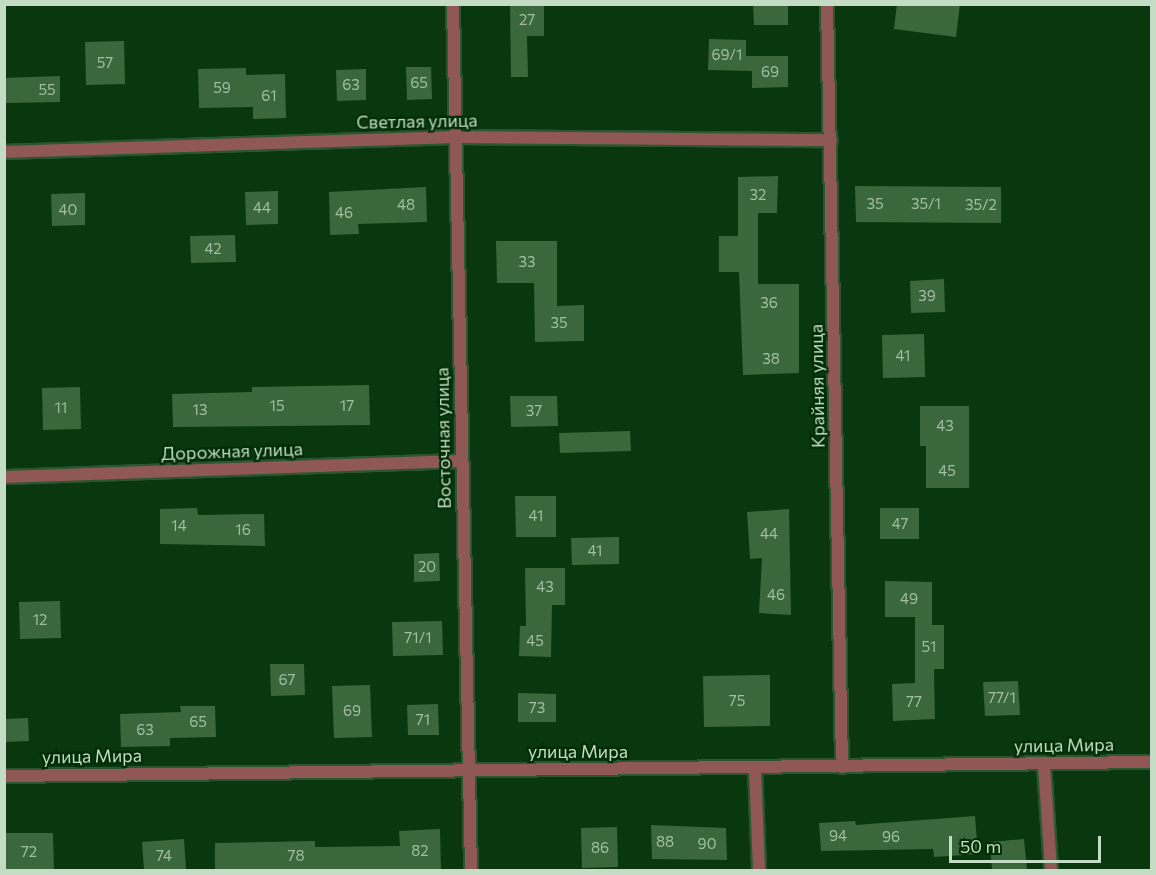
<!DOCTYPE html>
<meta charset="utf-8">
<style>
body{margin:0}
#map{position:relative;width:1156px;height:875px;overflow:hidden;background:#09380e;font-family:Commissioner,sans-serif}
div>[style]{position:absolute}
.building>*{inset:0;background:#3a673b}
.roads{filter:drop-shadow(2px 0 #2b562f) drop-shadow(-2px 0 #2b562f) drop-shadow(0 2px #2b562f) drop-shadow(0 -2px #2b562f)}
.minor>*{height:12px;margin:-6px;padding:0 6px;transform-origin:6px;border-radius:6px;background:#8f5854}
.tertiary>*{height:12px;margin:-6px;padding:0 6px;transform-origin:6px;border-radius:6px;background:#8f5854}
span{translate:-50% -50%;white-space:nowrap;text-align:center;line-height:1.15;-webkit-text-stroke:4.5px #002e04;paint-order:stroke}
.number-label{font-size:15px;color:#a2bfa1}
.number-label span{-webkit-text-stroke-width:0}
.street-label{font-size:18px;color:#c4dcc3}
.frame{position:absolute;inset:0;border:6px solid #c4dcc3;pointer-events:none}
.scale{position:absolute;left:949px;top:836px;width:152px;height:27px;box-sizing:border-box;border:3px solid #c4dcc3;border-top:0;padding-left:8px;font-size:18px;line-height:21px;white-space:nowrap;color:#c4dcc3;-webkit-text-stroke:4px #002e04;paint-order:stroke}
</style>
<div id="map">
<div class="building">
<i style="clip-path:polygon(510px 4px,544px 4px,544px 36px,527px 36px,528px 77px,511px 77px)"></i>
<i style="clip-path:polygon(753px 4px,788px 4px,788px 25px,754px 25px)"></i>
<i style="clip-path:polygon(897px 4px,960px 4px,956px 37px,894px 29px)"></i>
<i style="clip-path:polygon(709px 39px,746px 40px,746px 56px,788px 56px,788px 87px,752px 88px,752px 71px,708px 70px)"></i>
<i style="clip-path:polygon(124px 41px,125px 84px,86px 85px,85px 42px)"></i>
<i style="clip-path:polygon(406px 67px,431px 67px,432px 99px,407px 100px)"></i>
<i style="clip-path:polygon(246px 68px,246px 75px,285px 74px,286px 118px,253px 119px,253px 107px,199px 108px,198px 69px)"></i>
<i style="clip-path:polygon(366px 69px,366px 100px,337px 101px,336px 70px)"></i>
<i style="clip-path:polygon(60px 76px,60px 102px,4px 103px,4px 78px)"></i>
<i style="clip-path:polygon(778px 176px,777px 213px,758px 213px,758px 284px,799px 284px,799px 373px,743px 375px,739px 272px,719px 272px,719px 236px,738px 236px,738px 177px)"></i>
<i style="clip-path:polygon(855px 186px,1001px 187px,1001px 223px,856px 222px)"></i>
<i style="clip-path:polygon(426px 187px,427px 222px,358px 224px,359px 234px,330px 235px,329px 192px)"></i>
<i style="clip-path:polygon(278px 191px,278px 224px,246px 225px,245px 192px)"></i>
<i style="clip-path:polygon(85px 193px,85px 225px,52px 226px,51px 194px)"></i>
<i style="clip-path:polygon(235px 235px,236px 262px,191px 263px,190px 236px)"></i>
<i style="clip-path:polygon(496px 241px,557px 241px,557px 306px,584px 305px,584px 341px,535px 342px,534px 283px,497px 283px)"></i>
<i style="clip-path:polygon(944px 279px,945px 312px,911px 313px,910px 281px)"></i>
<i style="clip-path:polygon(924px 334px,925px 377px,883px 378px,882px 335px)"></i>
<i style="clip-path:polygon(369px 385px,370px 425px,173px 427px,172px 394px,252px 392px,252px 387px)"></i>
<i style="clip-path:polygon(80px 387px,81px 429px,43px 430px,42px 388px)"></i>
<i style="clip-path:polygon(510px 396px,557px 396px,558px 426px,511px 427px)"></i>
<i style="clip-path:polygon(920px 406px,969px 406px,969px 488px,926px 488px,926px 446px,920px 446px)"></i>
<i style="clip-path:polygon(630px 431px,631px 451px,560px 453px,559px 433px)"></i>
<i style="clip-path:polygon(515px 496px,556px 496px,556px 537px,516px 537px)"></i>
<i style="clip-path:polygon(197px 508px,198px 515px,264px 514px,265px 546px,160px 544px,160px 509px)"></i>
<i style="clip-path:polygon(880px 508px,919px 508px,919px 539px,880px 539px)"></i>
<i style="clip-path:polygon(789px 509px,791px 615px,759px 613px,762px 558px,750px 559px,747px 512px)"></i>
<i style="clip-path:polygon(619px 537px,619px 564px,572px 565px,571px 538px)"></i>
<i style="clip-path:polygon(439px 553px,440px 581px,414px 582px,414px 554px)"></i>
<i style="clip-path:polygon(525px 568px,565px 568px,565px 605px,552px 605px,551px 657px,519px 656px,520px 626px,526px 626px)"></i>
<i style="clip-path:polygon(885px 581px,932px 582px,932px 625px,944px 625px,944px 669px,934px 669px,935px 719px,893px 721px,892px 684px,915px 683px,915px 617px,885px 617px)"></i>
<i style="clip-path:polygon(60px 601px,61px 638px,20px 639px,19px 602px)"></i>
<i style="clip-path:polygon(442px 621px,443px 655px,393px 656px,392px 622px)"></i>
<i style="clip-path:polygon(270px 664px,304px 664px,305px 695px,271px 696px)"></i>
<i style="clip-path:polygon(770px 675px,770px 726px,704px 727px,703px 676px)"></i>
<i style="clip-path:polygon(1018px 681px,1020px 715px,985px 716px,983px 682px)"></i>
<i style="clip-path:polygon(370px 685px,372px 737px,334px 738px,332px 686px)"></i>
<i style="clip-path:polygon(518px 693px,556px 694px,556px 722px,518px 722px)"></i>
<i style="clip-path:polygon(438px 704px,439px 735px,408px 735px,407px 705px)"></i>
<i style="clip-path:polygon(180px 706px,215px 706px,216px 737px,170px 738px,170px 746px,121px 747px,120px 714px,181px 712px)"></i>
<i style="clip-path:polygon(28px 718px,29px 741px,4px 742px,4px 719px)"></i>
<i style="clip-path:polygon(975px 816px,978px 854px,934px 857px,933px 849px,821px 851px,819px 823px,855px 821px,856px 825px)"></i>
<i style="clip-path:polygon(651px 825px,726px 828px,727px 860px,652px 859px)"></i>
<i style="clip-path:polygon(617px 827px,618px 867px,582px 868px,581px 828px)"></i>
<i style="clip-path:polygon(440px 829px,441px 870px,215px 870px,215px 843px,315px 841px,315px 847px,400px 846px,399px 831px)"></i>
<i style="clip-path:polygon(4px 833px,53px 833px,54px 870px,4px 870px)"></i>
<i style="clip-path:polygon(184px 839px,186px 870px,144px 870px,142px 842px)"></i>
<i style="clip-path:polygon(1024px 839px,1027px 870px,992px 870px,990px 842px)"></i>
</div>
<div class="roads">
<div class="minor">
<i style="left:453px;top:4px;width:866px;rotate:88.81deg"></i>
<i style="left:827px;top:4px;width:763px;rotate:88.87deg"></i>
<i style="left:4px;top:152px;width:452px;rotate:-1.9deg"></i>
<i style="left:456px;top:137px;width:375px;rotate:0.5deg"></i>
<i style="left:4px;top:477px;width:457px;rotate:-2deg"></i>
<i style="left:1044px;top:764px;width:106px;rotate:86.2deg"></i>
<i style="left:755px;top:769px;width:101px;rotate:87.7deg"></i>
</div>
<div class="tertiary">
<i style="left:4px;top:776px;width:1148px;rotate:-0.7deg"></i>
</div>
</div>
<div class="number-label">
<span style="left:527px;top:20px">27</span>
<span style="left:727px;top:55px">69/1</span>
<span style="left:105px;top:63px">57</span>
<span style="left:770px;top:72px">69</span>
<span style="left:419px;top:83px">65</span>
<span style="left:351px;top:85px">63</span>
<span style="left:222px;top:88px">59</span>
<span style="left:47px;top:90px">55</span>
<span style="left:269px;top:96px">61</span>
<span style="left:758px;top:195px">32</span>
<span style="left:875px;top:204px">35</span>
<span style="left:926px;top:204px">35/1</span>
<span style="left:406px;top:205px">48</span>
<span style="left:981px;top:205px">35/2</span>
<span style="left:262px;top:208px">44</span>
<span style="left:68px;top:210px">40</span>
<span style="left:344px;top:213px">46</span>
<span style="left:213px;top:249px">42</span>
<span style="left:527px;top:262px">33</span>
<span style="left:927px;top:296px">39</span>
<span style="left:769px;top:303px">36</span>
<span style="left:559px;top:323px">35</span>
<span style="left:903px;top:356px">41</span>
<span style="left:771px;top:359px">38</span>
<span style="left:277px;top:406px">15</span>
<span style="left:347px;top:406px">17</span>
<span style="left:61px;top:408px">11</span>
<span style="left:200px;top:410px">13</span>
<span style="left:534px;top:411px">37</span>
<span style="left:945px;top:426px">43</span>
<span style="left:947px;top:471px">45</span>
<span style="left:536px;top:516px">41</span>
<span style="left:900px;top:524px">47</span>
<span style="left:179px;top:526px">14</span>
<span style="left:243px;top:530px">16</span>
<span style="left:769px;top:534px">44</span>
<span style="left:595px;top:551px">41</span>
<span style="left:427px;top:567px">20</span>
<span style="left:545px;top:587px">43</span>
<span style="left:776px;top:595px">46</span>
<span style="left:909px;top:599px">49</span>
<span style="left:40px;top:620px">12</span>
<span style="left:418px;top:638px">71/1</span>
<span style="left:535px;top:641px">45</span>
<span style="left:929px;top:647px">51</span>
<span style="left:287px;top:680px">67</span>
<span style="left:1002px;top:698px">77/1</span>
<span style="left:737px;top:701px">75</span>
<span style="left:914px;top:702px">77</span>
<span style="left:537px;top:708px">73</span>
<span style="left:352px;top:711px">69</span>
<span style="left:423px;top:720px">71</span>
<span style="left:198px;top:722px">65</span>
<span style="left:145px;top:730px">63</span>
<span style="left:838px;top:836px">94</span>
<span style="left:891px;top:837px">96</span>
<span style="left:665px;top:842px">88</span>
<span style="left:707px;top:844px">90</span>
<span style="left:600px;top:848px">86</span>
<span style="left:420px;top:851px">82</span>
<span style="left:29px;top:852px">72</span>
<span style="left:164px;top:856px">74</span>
<span style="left:296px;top:856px">78</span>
</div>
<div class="street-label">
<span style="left:417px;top:121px;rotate:-1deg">Светлая улица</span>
<span style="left:817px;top:386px;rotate:-91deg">Крайняя улица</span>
<span style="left:443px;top:438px;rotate:-91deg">Восточная улица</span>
<span style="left:232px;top:451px;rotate:-2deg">Дорожная улица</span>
<span style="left:1064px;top:745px;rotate:-1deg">улица Мира</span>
<span style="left:578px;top:751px">улица Мира</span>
<span style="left:92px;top:756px;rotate:-1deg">улица Мира</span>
</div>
<div class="frame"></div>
<div class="scale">50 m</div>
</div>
